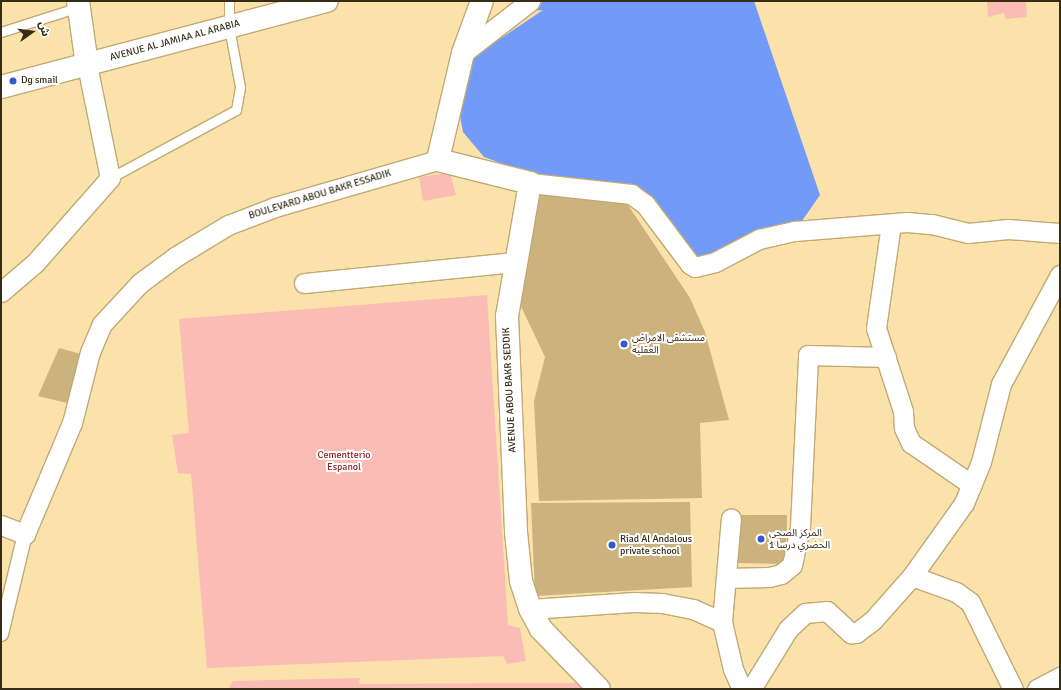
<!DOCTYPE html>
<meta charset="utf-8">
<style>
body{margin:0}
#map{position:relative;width:1061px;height:690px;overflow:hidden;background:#fbe1aa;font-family:Signika,"Noto Sans Arabic",sans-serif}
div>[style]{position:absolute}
.green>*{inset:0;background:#fabcb5}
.water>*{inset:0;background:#729afa}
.building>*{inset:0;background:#ccb37e}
.roads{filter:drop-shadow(1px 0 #c2a974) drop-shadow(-1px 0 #c2a974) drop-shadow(0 1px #c2a974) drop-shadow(0 -1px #c2a974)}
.service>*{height:9px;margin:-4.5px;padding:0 4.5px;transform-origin:4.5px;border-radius:4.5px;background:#fff}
.pedestrian>*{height:14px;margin:-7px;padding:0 7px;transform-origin:7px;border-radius:7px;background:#fff}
.minor>*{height:19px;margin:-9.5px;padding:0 9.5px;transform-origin:9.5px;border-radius:9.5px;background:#fff}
.tertiary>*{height:22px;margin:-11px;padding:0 11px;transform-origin:11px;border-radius:11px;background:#fff}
.dots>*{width:11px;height:11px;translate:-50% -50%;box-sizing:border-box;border:2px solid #fff;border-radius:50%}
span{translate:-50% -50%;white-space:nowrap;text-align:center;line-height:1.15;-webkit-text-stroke:4px #fff;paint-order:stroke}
.street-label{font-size:10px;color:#372d17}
.poi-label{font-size:10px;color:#372d17}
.left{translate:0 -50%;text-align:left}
.park-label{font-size:10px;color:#8d2222}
.frame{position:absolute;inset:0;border:2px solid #372d17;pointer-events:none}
.north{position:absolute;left:12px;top:12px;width:40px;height:40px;-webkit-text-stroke:3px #fff;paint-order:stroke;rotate:76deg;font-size:11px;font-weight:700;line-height:16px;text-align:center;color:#372d17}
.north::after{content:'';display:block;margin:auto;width:14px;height:18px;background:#372d17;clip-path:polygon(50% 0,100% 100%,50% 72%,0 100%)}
</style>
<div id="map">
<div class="green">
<i style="clip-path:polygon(987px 1px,1026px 1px,1027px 17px,1006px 19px,1004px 13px,988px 17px)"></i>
<i style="clip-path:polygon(450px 173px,456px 195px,423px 201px,419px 177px)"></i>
<i style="clip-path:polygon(487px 295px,508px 625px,520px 628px,526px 661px,507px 664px,503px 656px,207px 668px,191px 474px,178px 473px,172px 435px,189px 433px,179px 319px)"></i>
<i style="clip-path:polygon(360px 678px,359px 684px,583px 683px,582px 689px,228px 689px,233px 681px)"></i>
</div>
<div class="water">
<i style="clip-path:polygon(544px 1px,754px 1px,820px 195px,795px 231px,695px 267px,644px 192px,539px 177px,484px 157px,463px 132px,458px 105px,470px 59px,543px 10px,529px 11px)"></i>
</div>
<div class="building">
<i style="clip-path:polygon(535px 193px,626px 202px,690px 298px,705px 332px,729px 420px,700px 423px,702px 498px,539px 501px,534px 401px,545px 357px,519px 302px)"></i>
<i style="clip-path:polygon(59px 348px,81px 354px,67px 403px,38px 396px)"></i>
<i style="clip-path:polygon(690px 502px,692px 587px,535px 596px,531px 503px)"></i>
<i style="clip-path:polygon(736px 515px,787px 515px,786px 564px,736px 563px)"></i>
</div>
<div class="roads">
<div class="service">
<i style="left:1px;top:32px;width:82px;rotate:-17.8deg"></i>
<i style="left:110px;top:178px;width:143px;rotate:-28.4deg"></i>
<i style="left:236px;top:110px;width:23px;rotate:-80deg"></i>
<i style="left:240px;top:87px;width:61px;rotate:-100.4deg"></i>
<i style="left:229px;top:27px;width:26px;rotate:-90deg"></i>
</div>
<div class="pedestrian">
<i style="left:1px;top:634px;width:103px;rotate:-76.5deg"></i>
</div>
<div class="minor">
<i style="left:463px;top:53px;width:85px;rotate:-37.8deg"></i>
<i style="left:530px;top:183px;width:102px;rotate:6.2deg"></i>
<i style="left:631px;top:194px;width:17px;rotate:36deg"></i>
<i style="left:645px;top:204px;width:75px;rotate:53.1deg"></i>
<i style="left:690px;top:264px;width:6px;rotate:31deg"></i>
<i style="left:695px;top:267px;width:21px;rotate:-14deg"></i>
<i style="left:715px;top:262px;width:50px;rotate:-27.6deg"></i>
<i style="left:759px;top:239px;width:37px;rotate:-13deg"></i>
<i style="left:795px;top:231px;width:112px;rotate:-4.6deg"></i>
<i style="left:907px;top:222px;width:25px;rotate:5deg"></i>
<i style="left:932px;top:224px;width:37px;rotate:14deg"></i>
<i style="left:968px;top:233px;width:40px;rotate:-5.7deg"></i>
<i style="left:1008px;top:229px;width:52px;rotate:4.4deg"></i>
<i style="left:891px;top:224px;width:105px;rotate:98.2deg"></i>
<i style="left:876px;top:328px;width:87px;rotate:72deg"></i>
<i style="left:903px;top:411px;width:17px;rotate:87deg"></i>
<i style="left:904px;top:428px;width:17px;rotate:65deg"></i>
<i style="left:911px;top:443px;width:74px;rotate:34.5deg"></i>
<i style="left:304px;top:283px;width:212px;rotate:-5.7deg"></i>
<i style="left:1px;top:292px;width:45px;rotate:-40.5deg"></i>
<i style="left:35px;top:263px;width:113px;rotate:-48.6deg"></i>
<i style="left:110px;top:178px;width:115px;rotate:-101.5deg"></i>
<i style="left:1px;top:525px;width:26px;rotate:21deg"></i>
<i style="left:25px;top:534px;width:121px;rotate:-67.1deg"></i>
<i style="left:72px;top:423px;width:73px;rotate:-75.8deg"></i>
<i style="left:90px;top:352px;width:30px;rotate:-67deg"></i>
<i style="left:102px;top:324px;width:56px;rotate:-47.2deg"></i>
<i style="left:140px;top:283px;width:44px;rotate:-36.6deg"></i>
<i style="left:175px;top:257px;width:62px;rotate:-31.1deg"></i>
<i style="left:228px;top:225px;width:50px;rotate:-21deg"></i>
<i style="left:275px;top:207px;width:170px;rotate:-16.1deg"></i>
<i style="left:912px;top:576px;width:47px;rotate:20deg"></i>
<i style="left:956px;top:592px;width:17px;rotate:36deg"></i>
<i style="left:970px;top:602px;width:97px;rotate:63.7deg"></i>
<i style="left:726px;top:578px;width:43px;rotate:-1.3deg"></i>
<i style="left:769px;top:577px;width:12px;rotate:-14deg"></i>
<i style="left:781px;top:574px;width:14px;rotate:-39deg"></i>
<i style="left:792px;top:565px;width:39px;rotate:-78deg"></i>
<i style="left:800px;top:527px;width:172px;rotate:-87.3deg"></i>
<i style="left:808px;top:355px;width:78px;rotate:1.5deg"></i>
<i style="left:530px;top:609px;width:104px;rotate:-3.9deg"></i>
<i style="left:634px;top:602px;width:28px;rotate:2deg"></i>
<i style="left:662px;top:603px;width:32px;rotate:11deg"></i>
<i style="left:693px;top:609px;width:32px;rotate:24deg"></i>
<i style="left:722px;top:622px;width:104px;rotate:-85.1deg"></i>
<i style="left:722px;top:622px;width:48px;rotate:76.8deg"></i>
<i style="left:733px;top:669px;width:22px;rotate:66deg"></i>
<i style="left:751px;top:689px;width:70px;rotate:-58.3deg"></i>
<i style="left:788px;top:629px;width:23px;rotate:-43deg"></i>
<i style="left:805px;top:613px;width:22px;rotate:-5deg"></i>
<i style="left:827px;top:611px;width:33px;rotate:43deg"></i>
<i style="left:851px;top:633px;width:5px"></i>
<i style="left:856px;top:633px;width:21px;rotate:-37deg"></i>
<i style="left:873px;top:620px;width:59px;rotate:-48.4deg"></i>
<i style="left:912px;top:576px;width:90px;rotate:-54.5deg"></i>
<i style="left:964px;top:503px;width:44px;rotate:-67.5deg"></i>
<i style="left:981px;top:462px;width:81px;rotate:-75.6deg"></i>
<i style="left:1001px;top:384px;width:124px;rotate:-61.6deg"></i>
<i style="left:1037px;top:689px;width:26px;rotate:-28deg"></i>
</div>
<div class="tertiary">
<i style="left:78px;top:1px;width:65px;rotate:82deg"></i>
<i style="left:482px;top:1px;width:55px;rotate:110.1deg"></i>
<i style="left:463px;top:53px;width:110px;rotate:103.2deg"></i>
<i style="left:438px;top:160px;width:95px;rotate:14deg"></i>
<i style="left:530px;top:183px;width:135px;rotate:99.8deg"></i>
<i style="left:507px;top:316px;width:216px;rotate:87.6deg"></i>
<i style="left:516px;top:532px;width:49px;rotate:84.2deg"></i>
<i style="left:521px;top:581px;width:29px;rotate:72deg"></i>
<i style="left:530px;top:609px;width:23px;rotate:61deg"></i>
<i style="left:541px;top:629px;width:83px;rotate:46deg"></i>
<i style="left:1px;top:87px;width:337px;rotate:-14.8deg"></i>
</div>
</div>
<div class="dots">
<i style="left:13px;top:81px;background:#345bcc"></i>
<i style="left:624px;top:344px;background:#345bcc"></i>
<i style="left:761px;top:539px;background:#345bcc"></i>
<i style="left:612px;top:545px;background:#345bcc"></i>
</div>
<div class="street-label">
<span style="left:175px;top:41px;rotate:-15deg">AVENUE AL JAMIAA AL ARABIA</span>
<span style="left:320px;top:195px;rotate:-17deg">BOULEVARD ABOU BAKR ESSADIK</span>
<span style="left:510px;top:390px;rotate:-93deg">AVENUE ABOU BAKR SEDDIK</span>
</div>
<div class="poi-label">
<span class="left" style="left:21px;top:81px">Dg smail</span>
<span class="left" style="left:632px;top:344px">مستشفى الامراض<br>العقلية</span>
<span class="left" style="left:769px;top:539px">المركز الصحي<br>الحضري درسا 1</span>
<span class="left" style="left:620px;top:545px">Riad Al Andalous<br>private school</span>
</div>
<div class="park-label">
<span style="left:344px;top:461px">Cementterio<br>Espanol</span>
</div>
<div class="frame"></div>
<div class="north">ش</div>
</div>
